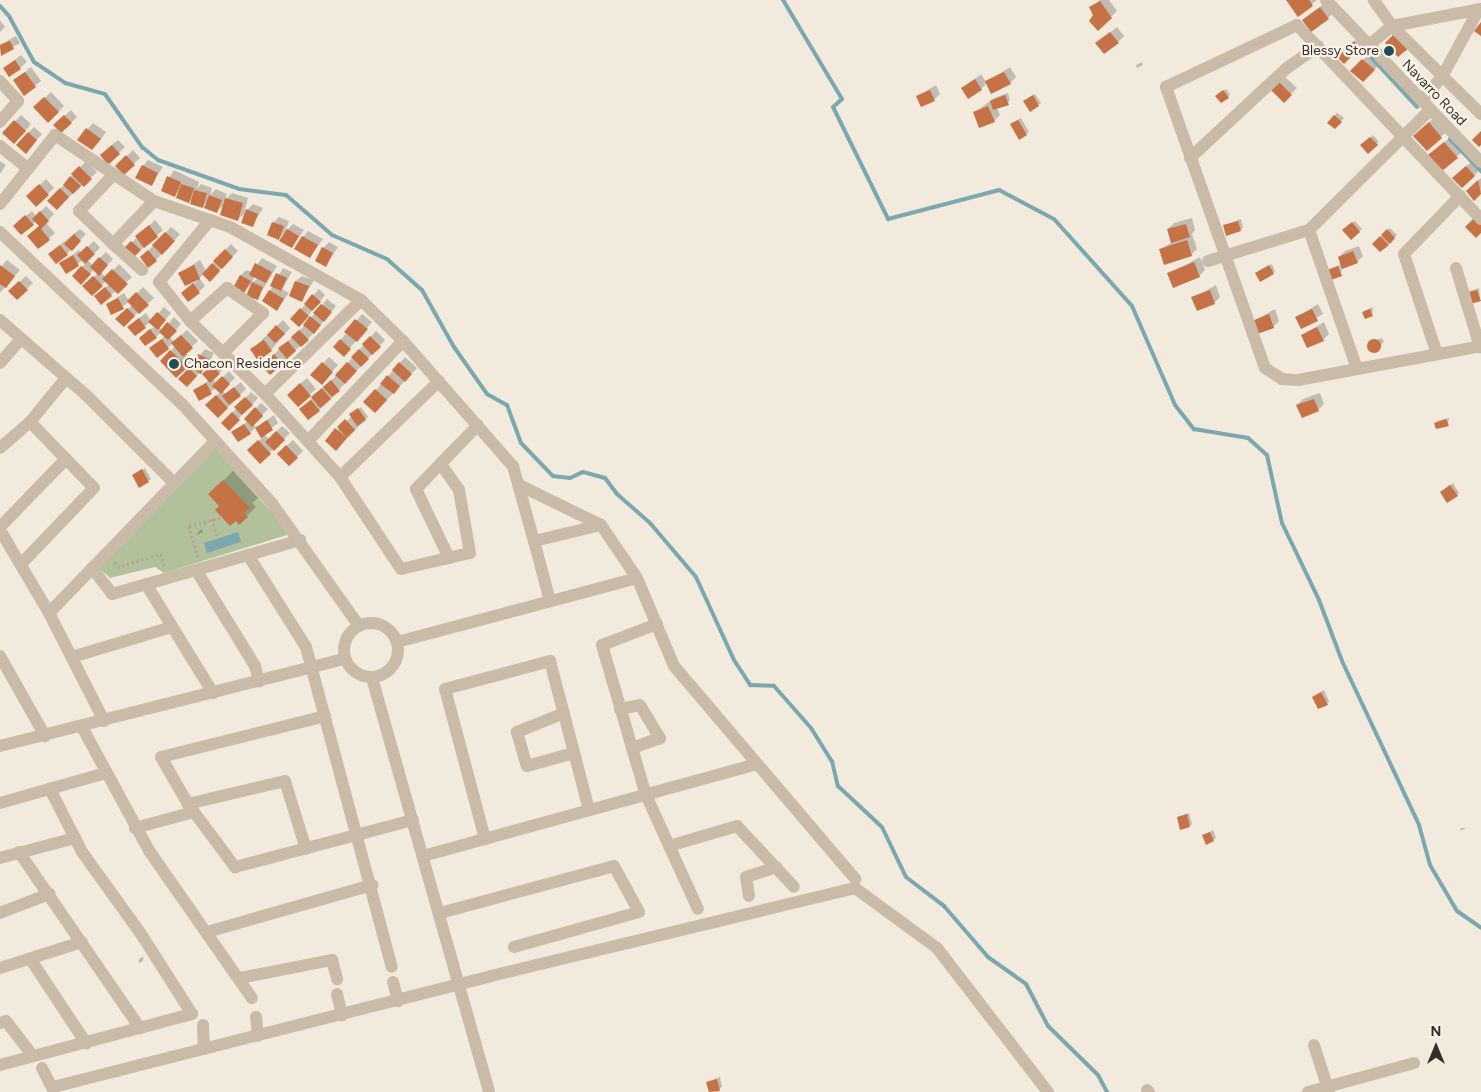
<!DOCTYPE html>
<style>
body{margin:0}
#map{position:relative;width:1481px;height:1092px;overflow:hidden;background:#f2eadc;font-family:Figtree,sans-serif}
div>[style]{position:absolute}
.green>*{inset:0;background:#b1c19c}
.water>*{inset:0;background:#7ba8af}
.shadow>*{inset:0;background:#0003}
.stream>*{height:4px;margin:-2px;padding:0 2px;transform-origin:2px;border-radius:2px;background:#7ba8af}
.building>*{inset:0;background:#c57247}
.round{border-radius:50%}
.path>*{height:2.5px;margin-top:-1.25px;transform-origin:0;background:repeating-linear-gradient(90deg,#b6a592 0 2.5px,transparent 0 5px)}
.minor>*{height:12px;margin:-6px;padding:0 6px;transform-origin:6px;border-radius:6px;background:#cabba8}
.minor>.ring{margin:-6px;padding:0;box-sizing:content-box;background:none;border:12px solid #cabba8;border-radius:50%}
.dots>*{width:14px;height:14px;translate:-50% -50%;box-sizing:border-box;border:2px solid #faf3e9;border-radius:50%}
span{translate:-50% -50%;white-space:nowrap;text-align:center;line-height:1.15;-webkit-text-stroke:4.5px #faf3e9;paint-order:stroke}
.poi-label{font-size:14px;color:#372e28}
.right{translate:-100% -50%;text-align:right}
.left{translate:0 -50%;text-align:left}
.street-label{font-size:14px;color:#372e28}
.north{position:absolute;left:1411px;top:1022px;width:50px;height:50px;-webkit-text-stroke:4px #faf3e9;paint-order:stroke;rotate:0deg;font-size:14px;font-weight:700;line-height:20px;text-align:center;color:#372e28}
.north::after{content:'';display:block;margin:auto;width:18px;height:22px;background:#372e28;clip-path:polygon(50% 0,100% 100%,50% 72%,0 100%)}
</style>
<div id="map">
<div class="green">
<i style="clip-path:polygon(215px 448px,280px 522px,287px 535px,164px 573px,155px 567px,110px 578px,98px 567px)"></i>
</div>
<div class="water">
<i style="clip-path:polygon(238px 532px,241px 542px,207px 553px,204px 543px)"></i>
</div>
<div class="shadow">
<i style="clip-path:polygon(1100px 0,1109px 0,1117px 11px,1098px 29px,1091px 8px)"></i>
<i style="clip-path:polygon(1289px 0,1317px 0,1298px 15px)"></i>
<i style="clip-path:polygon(1326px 2px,1334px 12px,1328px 18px,1304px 20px)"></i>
<i style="clip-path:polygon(0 20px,5px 27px,0 32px)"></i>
<i style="clip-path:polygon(1117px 27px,1124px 36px,1118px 42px,1097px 43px)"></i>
<i style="clip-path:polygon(16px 36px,20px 43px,1px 54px,0 45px)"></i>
<i style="clip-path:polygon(1360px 36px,1365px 41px,1344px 62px,1339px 57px)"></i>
<i style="clip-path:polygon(1369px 54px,1380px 64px,1363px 81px,1352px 71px)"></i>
<i style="clip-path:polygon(21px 55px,27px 62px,10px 76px,5px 68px)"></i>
<i style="clip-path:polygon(1142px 62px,1143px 65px,1137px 68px,1136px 65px)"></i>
<i style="clip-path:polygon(31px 67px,41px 81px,25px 94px,15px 80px)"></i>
<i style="clip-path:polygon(1010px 67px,1016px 77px,1010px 83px,987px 83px,981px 89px,963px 88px,981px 74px,986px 82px)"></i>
<i style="clip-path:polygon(1285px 77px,1297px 88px,1284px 101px,1273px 90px)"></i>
<i style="clip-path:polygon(936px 85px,940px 94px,934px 100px,918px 96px)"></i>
<i style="clip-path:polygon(1226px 89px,1230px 94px,1228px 97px,1219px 93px)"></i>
<i style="clip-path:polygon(51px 92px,64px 106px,48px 121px,35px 107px)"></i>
<i style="clip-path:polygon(1008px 93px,1010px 101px,997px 108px,1000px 115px,994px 121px,974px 113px,994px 98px)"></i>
<i style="clip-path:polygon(1035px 94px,1041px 103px,1038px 105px,1027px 99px)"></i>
<i style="clip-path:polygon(71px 110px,77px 117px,61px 132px,55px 125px)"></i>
<i style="clip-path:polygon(1337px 113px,1344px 118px,1335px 128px,1329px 122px)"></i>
<i style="clip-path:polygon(21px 115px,31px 124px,20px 137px,4px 133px)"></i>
<i style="clip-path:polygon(1435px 117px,1447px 131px,1427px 150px,1421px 130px)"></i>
<i style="clip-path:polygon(1021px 118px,1029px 132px,1026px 134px,1014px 122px)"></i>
<i style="clip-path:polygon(93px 123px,106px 132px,98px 143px,79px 139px)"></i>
<i style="clip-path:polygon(34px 127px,42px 134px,31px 146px,28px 133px)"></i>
<i style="clip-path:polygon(1373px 135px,1379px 142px,1368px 152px,1362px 146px)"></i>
<i style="clip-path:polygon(1451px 137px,1463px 151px,1442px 169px,1436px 149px)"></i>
<i style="clip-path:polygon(118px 140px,125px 147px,108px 163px,107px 149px)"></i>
<i style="clip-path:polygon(133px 150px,140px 158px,124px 173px,117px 166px)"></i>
<i style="clip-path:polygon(148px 160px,163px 167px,151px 184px,143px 166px)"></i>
<i style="clip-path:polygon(0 161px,6px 165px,0 174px)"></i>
<i style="clip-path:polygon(86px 161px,97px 172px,57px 208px,49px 201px)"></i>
<i style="clip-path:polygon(1472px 161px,1480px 170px,1462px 187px,1454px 178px)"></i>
<i style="clip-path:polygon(174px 170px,199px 182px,197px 189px,201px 184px,212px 188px,210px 195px,216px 189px,227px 194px,225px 200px,232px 193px,248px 198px,244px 214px,238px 219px,225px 204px,217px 211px,207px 202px,202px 207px,194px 197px,189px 202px,180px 190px,175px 195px,162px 190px)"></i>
<i style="clip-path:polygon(1481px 178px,1481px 192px,1474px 199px,1467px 191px)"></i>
<i style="clip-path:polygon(46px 179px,54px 188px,36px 205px,28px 196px)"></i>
<i style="clip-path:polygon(253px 204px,263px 208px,252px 226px,247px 210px)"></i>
<i style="clip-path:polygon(46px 206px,54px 214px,46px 223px,55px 233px,39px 247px,40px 226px,36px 221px,22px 234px,21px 220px,32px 211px,36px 216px)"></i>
<i style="clip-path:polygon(279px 217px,289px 221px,285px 232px,293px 224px,304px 230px,292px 247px,285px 232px,279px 238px,273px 223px)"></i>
<i style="clip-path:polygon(1192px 218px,1195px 230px,1192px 234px,1197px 249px,1191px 255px,1160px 250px,1172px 242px,1168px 229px,1174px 223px)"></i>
<i style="clip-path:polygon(1241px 219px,1243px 228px,1241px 230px,1224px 226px)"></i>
<i style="clip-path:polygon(155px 220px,163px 230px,133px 257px,125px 249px)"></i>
<i style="clip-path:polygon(1355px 221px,1362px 229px,1351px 238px,1346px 228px)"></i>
<i style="clip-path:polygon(171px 227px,180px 234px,156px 260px,147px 252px)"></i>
<i style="clip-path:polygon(1390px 228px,1397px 235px,1388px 244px,1374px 244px)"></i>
<i style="clip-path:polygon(80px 229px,86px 234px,67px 254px,55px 249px)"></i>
<i style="clip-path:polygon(308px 231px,323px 239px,310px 256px,302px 238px)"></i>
<i style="clip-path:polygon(94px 241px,100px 248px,87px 260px,93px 265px,106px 252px,113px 259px,101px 272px,106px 278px,119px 264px,132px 277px,111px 295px,102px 290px,110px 284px,106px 281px,92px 294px,84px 286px,98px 273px,94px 269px,81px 283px,73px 276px,86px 263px,83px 260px,66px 273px,61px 264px,79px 250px,81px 253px)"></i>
<i style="clip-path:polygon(329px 242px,338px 247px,326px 265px,323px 248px)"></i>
<i style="clip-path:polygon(231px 244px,238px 251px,210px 280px,204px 274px,199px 278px,205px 286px,189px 301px,189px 287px,198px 280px,180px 273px,200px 260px,206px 271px)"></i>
<i style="clip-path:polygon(1359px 246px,1363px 256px,1357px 262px,1342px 268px,1341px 275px,1328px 271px,1341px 264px,1339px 257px,1345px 251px)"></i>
<i style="clip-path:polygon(1200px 257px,1205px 270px,1199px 276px,1169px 274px)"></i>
<i style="clip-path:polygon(evenodd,262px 258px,277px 266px,257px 299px,252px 283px,244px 292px,241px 275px,246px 270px,252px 272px,262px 258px,255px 276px,258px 278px,251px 284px,255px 276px)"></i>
<i style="clip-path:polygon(7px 260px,20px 270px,0 293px,0 268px)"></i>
<i style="clip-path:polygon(1272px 264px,1275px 271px,1273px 273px,1259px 271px)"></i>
<i style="clip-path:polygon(283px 268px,292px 272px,282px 289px,289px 293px,277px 309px,270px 291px)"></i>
<i style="clip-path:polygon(26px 276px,33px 283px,17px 298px,10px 291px)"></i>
<i style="clip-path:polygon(302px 276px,314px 280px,302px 300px,296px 281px)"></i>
<i style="clip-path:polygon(1216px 285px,1220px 297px,1214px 303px,1193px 298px)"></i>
<i style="clip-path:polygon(143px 287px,154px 298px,124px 325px,117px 319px,132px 305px,129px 302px,112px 313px,107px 304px,124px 293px,129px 301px)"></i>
<i style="clip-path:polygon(1479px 288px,1480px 300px,1467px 294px,1470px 291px)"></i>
<i style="clip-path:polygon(319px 289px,325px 295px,305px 319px,292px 319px)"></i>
<i style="clip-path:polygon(327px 299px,336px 306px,314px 333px,270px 374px,268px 360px,305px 325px)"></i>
<i style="clip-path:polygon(1318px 304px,1323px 314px,1301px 327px,1297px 317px)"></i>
<i style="clip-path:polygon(164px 307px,171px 313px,159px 327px,162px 331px,174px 317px,181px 324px,170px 337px,174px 342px,187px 330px,198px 341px,185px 353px,193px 360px,187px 366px,162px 361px,175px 346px,173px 343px,168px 348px,151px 348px,165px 336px,161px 332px,156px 337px,146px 332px,155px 326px,150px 322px,135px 335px,135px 321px,146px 313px,151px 321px)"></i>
<i style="clip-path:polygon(1373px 307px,1372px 315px,1364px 312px,1366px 310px)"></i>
<i style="clip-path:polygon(1275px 309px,1279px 321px,1273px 327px,1254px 321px)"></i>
<i style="clip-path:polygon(362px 314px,372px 322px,344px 355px,335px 347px)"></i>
<i style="clip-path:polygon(283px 320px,290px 328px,271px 350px,251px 350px)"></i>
<i style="clip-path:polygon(1324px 322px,1329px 334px,1323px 340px,1303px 335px)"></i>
<i style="clip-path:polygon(376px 331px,385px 340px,325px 405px,319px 410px,300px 409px,337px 375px)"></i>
<i style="clip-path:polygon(1381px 338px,1384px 341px,1378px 350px,1368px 349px,1371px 342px)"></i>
<i style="clip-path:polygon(205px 349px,214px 353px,207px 366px,187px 385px,189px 369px)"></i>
<i style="clip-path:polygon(329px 357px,338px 365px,327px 377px,312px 375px)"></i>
<i style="clip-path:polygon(405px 357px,417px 368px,381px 406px,376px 390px)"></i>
<i style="clip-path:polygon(218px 361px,225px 368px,213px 379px,216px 384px,229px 371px,235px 378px,222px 390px,226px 394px,241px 382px,246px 389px,218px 417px,207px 405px,220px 392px,216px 388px,199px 400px,195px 391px,209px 380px,210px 368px)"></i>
<i style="clip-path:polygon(307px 378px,316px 389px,298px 405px,294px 389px)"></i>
<i style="clip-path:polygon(251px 392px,258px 398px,229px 429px,223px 423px)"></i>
<i style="clip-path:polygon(1320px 393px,1324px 404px,1318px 410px,1297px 405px,1303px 399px)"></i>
<i style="clip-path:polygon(261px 403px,268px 409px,254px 424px,256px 428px,274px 415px,278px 423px,264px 434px,269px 439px,282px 426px,290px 433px,260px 462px,249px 450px,262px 438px,256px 427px,250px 433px,233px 432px,248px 421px,245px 419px)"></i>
<i style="clip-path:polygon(361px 407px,368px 417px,342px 443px,326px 441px)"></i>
<i style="clip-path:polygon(1449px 418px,1448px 424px,1436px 424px,1438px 421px)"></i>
<i style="clip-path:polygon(293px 440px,303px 451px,289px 465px,278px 454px)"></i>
<i style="clip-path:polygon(145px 468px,151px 479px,139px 486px,133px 475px)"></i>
<i style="clip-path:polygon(233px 471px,258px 498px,252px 503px,256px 507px,247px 516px,221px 506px,219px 485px)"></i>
<i style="clip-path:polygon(1453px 483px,1459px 493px,1457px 495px,1445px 489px)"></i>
<i style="clip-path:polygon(202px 529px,203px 532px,197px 535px,197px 533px)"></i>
<i style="clip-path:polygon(1324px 690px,1329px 701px,1327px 704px,1313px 697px)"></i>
<i style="clip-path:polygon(1189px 813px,1192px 824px,1190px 826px,1178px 817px)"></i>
<i style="clip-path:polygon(1461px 827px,1461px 828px,1466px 828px,1460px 831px)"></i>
<i style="clip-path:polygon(1213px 830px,1216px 838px,1213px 840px,1204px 835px)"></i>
<i style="clip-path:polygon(144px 957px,142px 962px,138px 963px,140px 958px)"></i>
<i style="clip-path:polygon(720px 1077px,722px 1087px,719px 1089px,708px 1082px)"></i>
</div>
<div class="stream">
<i style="left:783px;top:0;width:115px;rotate:59.2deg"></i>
<i style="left:842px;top:99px;width:12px;rotate:138deg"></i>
<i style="left:833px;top:107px;width:125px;rotate:63.8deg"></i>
<i style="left:888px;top:219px;width:115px;rotate:-14.6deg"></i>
<i style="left:999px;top:190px;width:62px;rotate:27.8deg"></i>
<i style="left:1054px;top:219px;width:117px;rotate:48.1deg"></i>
<i style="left:1132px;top:306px;width:108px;rotate:66.5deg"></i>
<i style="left:1175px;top:405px;width:31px;rotate:52deg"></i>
<i style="left:1194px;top:429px;width:55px;rotate:9.5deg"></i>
<i style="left:1248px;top:438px;width:25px;rotate:42deg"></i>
<i style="left:1267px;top:455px;width:70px;rotate:77.6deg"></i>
<i style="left:1282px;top:523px;width:85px;rotate:64.3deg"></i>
<i style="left:1319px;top:600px;width:65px;rotate:69.3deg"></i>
<i style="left:1342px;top:661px;width:181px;rotate:64.8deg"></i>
<i style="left:1419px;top:825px;width:41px;rotate:74.6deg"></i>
<i style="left:1430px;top:865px;width:53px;rotate:59.6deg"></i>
<i style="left:1457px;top:911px;width:29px;rotate:35deg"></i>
<i style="left:0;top:6px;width:13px;rotate:48deg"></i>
<i style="left:9px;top:16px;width:52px;rotate:61.5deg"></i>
<i style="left:34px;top:62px;width:37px;rotate:34deg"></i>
<i style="left:65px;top:83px;width:41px;rotate:15.4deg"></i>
<i style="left:105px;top:94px;width:65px;rotate:55.1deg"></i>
<i style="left:142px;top:147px;width:21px;rotate:39deg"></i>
<i style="left:158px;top:160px;width:86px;rotate:19.7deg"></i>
<i style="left:239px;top:189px;width:47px;rotate:7.3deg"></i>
<i style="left:286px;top:195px;width:61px;rotate:41deg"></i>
<i style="left:332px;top:235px;width:60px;rotate:23.6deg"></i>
<i style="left:387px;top:259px;width:47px;rotate:41.5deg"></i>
<i style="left:422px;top:290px;width:65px;rotate:60.7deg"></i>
<i style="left:454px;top:347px;width:57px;rotate:54.9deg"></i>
<i style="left:487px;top:394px;width:23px;rotate:29deg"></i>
<i style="left:507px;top:405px;width:40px;rotate:69.8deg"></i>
<i style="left:521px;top:443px;width:46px;rotate:45.9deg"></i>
<i style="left:553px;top:476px;width:17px;rotate:7deg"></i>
<i style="left:570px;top:478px;width:14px;rotate:-25deg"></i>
<i style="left:583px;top:472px;width:23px;rotate:15deg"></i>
<i style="left:605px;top:478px;width:20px;rotate:53deg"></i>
<i style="left:617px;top:494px;width:44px;rotate:41.3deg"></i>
<i style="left:650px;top:523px;width:71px;rotate:49.6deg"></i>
<i style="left:696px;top:577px;width:91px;rotate:65.4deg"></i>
<i style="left:734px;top:660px;width:30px;rotate:57deg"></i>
<i style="left:750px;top:685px;width:24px;rotate:2deg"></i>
<i style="left:774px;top:686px;width:56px;rotate:48.6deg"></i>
<i style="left:811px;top:728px;width:39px;rotate:58deg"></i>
<i style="left:832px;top:761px;width:26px;rotate:77deg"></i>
<i style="left:838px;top:786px;width:60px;rotate:43deg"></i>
<i style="left:882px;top:827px;width:55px;rotate:64.4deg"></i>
<i style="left:906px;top:877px;width:48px;rotate:37.3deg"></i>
<i style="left:944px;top:906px;width:67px;rotate:49.2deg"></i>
<i style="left:988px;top:957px;width:47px;rotate:35.4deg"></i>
<i style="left:1026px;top:984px;width:47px;rotate:62.4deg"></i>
<i style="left:1048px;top:1026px;width:70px;rotate:44.4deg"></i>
<i style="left:1098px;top:1075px;width:19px;rotate:62deg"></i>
<i style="left:1368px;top:54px;width:72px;rotate:47.2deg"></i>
<i style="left:1450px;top:139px;width:45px;rotate:45.9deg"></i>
</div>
<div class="building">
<i style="clip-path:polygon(1286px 0,1309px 0,1313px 6px,1298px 17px)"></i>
<i style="clip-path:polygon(1100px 1px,1112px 18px,1098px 31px,1089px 21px,1093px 15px,1089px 7px)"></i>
<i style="clip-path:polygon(1320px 7px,1329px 19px,1311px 32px,1302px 20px)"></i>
<i style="clip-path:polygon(1481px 22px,1481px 36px,1474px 31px)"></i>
<i style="clip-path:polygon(1110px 32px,1119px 43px,1104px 54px,1095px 43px)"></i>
<i style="clip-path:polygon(1396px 32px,1410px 47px,1398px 57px,1385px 43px)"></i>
<i style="clip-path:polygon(10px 41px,14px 49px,1px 56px,0 45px)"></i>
<i style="clip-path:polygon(1354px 41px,1360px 48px,1344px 64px,1337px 57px)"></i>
<i style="clip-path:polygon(1362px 59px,1375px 70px,1363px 82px,1350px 71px)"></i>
<i style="clip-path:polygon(15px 60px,21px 69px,9px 77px,3px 68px)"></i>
<i style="clip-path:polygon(25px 72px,36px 87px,24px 96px,13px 80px)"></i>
<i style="clip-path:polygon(1004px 72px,1011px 84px,991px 94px,985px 81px)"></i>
<i style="clip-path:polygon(975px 79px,982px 90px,968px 99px,961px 88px)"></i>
<i style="clip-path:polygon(1279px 82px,1292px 95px,1284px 103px,1271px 90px)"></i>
<i style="clip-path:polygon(930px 90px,935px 101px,921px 107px,916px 96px)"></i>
<i style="clip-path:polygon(1223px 90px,1229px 98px,1221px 103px,1215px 96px)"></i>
<i style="clip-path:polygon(1005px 95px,1009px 105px,993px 110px,990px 101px)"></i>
<i style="clip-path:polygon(1033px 95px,1039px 106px,1030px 112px,1023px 101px)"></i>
<i style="clip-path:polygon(44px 97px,59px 112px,48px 123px,33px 107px)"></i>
<i style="clip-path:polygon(988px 106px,995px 122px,979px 128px,973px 112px)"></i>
<i style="clip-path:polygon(64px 115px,72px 123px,61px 133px,53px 125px)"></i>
<i style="clip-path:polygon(1334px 115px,1342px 122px,1335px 129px,1327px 123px)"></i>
<i style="clip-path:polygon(14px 120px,26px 131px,14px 144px,2px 133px)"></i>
<i style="clip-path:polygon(1018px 120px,1027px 135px,1019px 140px,1010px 124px)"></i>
<i style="clip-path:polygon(1429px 122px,1442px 138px,1427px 151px,1413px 136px)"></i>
<i style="clip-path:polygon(86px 128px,101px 139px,92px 150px,77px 140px)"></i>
<i style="clip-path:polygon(1481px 131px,1481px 145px,1479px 147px,1472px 140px)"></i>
<i style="clip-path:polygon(28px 132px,37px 140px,26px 154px,16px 145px)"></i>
<i style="clip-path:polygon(1370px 137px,1378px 145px,1368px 154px,1360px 145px)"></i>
<i style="clip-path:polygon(1444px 142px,1458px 158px,1442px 171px,1428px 155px)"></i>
<i style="clip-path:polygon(112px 145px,120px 154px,108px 165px,100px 155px)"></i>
<i style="clip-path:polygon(126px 155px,135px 165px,124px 175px,115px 166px)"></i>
<i style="clip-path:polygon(142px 165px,158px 173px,152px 186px,135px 178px)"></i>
<i style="clip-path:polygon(79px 166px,92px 179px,84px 187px,71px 174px)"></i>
<i style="clip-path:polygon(1466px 166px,1475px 176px,1462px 188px,1452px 178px)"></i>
<i style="clip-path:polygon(70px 176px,81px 186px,73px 194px,63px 185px)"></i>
<i style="clip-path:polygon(167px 176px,181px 182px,175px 197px,161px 191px)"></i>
<i style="clip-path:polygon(1478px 180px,1481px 194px,1474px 201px,1466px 191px)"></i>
<i style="clip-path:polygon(39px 184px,49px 195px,36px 207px,26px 196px)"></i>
<i style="clip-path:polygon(181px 184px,194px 188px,189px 203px,176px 198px)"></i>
<i style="clip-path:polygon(60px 188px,69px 197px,57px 210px,47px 201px)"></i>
<i style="clip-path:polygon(194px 190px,207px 193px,203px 208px,190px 204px)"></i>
<i style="clip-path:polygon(209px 195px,222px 200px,217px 213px,204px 208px)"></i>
<i style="clip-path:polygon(225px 198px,243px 203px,238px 221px,220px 215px)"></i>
<i style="clip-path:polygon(246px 209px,258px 214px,253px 227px,241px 223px)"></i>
<i style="clip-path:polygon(40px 211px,49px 221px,41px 229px,50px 240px,38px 249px,27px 236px,39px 226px,32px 219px)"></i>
<i style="clip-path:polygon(25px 215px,34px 225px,21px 235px,13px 226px)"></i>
<i style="clip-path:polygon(1474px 218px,1481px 225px,1481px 233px,1476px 238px,1465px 227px)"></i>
<i style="clip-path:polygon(1238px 221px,1241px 231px,1226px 236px,1223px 225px)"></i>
<i style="clip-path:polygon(272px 222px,284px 226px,279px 240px,267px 235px)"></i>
<i style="clip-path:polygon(1352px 222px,1360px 232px,1351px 240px,1342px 230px)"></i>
<i style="clip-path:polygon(1186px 224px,1190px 237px,1171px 243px,1167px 229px)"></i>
<i style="clip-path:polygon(149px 225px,158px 237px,144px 248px,135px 236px)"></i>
<i style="clip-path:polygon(287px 229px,299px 236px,292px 248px,279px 241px)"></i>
<i style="clip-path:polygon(1387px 229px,1395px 238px,1390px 244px,1381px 235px)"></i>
<i style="clip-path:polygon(165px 232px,175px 241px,162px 255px,152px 245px)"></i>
<i style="clip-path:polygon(74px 234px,81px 241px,72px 251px,64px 244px)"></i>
<i style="clip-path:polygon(302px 236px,318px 245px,310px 258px,294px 249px)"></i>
<i style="clip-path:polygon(1380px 236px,1389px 245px,1380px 252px,1372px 244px)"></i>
<i style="clip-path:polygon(1187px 240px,1192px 256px,1164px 265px,1159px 249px)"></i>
<i style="clip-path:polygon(131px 241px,141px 250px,133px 258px,123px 249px)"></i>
<i style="clip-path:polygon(60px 245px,68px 255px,56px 264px,48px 254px)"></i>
<i style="clip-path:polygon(87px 246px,95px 254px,85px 264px,77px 255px)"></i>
<i style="clip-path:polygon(322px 247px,333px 253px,326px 267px,315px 261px)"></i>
<i style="clip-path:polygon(225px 249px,233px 257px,222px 269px,213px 261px)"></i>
<i style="clip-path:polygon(148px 250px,157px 261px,148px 268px,140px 257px)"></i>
<i style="clip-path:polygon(1353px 251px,1358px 263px,1342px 269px,1338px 257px)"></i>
<i style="clip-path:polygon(73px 255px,79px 266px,66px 274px,59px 263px)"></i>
<i style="clip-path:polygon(99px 257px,108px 265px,99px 276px,90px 267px)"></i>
<i style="clip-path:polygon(1194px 262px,1200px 277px,1173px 288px,1167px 273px)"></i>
<i style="clip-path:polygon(212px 263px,220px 271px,210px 282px,202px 274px)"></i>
<i style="clip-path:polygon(255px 263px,272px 272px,266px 283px,249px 275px)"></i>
<i style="clip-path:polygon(0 265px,15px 276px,6px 288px,0 284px)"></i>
<i style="clip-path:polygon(194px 265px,200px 279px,185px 286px,178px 273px)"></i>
<i style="clip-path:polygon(1269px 265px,1274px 274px,1260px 282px,1255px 273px)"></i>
<i style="clip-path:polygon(81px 266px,91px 274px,81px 285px,72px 276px)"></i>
<i style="clip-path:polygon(1338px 266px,1342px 276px,1331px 280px,1327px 270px)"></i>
<i style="clip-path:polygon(112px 269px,128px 284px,118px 294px,102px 279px)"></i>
<i style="clip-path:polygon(276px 273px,287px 278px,281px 291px,270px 286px)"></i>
<i style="clip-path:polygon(240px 275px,251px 281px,244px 293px,233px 288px)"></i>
<i style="clip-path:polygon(93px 276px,103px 286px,92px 296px,82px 286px)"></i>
<i style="clip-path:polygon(19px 281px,28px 290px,17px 300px,8px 291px)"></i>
<i style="clip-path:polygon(295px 281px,309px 286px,302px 302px,289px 296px)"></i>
<i style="clip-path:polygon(252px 282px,263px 287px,258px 300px,246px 296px)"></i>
<i style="clip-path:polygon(193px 283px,200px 293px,188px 302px,181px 293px)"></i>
<i style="clip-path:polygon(105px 287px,112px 296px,101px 305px,94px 296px)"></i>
<i style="clip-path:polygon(269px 290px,284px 299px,277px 311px,262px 301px)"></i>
<i style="clip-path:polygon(1210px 290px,1215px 304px,1197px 311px,1191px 297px)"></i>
<i style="clip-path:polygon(1477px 290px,1481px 301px,1470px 304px,1466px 293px)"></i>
<i style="clip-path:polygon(136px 292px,149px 305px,139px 314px,127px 301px)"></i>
<i style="clip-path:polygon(312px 294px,321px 302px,312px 311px,304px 304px)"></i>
<i style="clip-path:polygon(118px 298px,124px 309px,111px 315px,106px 304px)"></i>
<i style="clip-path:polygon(321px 304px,332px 312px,324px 322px,313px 313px)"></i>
<i style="clip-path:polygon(127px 308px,135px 316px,124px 327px,115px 319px)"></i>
<i style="clip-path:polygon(300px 308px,309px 316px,299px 327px,290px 319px)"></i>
<i style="clip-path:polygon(1312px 309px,1318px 321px,1301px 329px,1295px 317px)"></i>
<i style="clip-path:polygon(1370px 309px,1373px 316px,1365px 319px,1362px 312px)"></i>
<i style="clip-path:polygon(157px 312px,166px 320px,158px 330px,148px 322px)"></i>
<i style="clip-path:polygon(1269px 314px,1274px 328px,1257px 334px,1252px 321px)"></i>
<i style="clip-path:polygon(310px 316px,321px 325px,314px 334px,303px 325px)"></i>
<i style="clip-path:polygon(139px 318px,146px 328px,135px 336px,127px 327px)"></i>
<i style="clip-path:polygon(355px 319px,368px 329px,357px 342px,344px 332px)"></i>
<i style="clip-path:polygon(167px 322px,177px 331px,168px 340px,159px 332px)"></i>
<i style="clip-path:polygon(276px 325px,285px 334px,275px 343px,267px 335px)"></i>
<i style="clip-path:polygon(1317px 327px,1324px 341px,1307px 348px,1301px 335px)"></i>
<i style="clip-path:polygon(150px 329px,157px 338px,145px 346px,139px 338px)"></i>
<i style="clip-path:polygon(299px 330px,309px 340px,301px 347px,291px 337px)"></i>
<i style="clip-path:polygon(181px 335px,193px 348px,183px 357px,171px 343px)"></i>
<i style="clip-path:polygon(370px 336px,381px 347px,372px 355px,362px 344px)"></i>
<i style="clip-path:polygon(162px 339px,169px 349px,157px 358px,149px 348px)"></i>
<i style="clip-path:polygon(340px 339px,351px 349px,344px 357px,333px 347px)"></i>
<i class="round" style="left:1367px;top:339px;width:14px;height:14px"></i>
<i style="clip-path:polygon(264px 340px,272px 351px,258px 361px,250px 349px)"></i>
<i style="clip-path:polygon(288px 341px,296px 351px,287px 359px,278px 348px)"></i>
<i style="clip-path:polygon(359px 349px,369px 359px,361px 367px,351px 357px)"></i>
<i style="clip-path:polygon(170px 350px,188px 367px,176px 378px,160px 361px)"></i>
<i style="clip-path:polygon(198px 354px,209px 359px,201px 374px,191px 368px)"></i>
<i style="clip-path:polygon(274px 354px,283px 364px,270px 375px,261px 365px)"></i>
<i style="clip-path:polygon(322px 362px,333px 372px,322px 385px,310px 375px)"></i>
<i style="clip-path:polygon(347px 362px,357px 371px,345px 384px,335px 375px)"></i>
<i style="clip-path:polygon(399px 362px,412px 374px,405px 382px,392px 370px)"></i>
<i style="clip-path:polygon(212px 365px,220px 374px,210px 383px,202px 374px)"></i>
<i style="clip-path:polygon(189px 368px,197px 376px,187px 387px,178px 379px)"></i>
<i style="clip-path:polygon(387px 375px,400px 386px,394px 394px,380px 384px)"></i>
<i style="clip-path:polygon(222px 376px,230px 384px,221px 394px,212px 386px)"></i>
<i style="clip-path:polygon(331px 380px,340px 391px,332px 397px,323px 387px)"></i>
<i style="clip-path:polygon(206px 383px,212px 394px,199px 401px,193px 390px)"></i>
<i style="clip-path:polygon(300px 383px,311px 396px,298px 407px,287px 395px)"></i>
<i style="clip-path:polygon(234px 387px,241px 396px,229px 405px,222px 396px)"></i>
<i style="clip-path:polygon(322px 388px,331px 399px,320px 408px,311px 397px)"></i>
<i style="clip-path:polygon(375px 389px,387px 400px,375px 413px,363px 402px)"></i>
<i style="clip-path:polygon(216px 395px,228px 408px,218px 418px,205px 405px)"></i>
<i style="clip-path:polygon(245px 397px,253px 405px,242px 415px,234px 407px)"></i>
<i style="clip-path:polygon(1314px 399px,1319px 411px,1302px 418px,1296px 405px)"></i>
<i style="clip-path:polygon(311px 400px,320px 411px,308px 420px,299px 409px)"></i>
<i style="clip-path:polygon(255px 407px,263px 416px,252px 427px,244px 419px)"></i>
<i style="clip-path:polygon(358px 408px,366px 420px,357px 426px,349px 414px)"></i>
<i style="clip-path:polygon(232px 412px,240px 420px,229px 431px,221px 423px)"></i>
<i style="clip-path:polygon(345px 419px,355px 430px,347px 438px,337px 427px)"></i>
<i style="clip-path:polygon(1446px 419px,1449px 426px,1436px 429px,1434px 423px)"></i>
<i style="clip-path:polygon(267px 420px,273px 430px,261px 438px,255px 428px)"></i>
<i style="clip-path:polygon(244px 424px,251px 434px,238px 442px,231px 432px)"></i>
<i style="clip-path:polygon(335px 428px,347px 438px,336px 451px,325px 441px)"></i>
<i style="clip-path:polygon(276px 431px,285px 440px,274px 451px,265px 442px)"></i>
<i style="clip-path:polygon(258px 440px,271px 454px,260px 464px,247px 450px)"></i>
<i style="clip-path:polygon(286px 445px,298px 458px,289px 466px,277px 454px)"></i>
<i style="clip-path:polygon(142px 469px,149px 482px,139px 488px,132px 475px)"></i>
<i style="clip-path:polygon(223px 480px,250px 508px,244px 513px,248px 517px,239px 525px,236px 521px,230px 526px,215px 510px,219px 506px,208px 494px)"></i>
<i style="clip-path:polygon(1450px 485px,1458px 496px,1447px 503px,1440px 492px)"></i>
<i style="clip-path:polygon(1321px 692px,1328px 705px,1318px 709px,1312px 697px)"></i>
<i style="clip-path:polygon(1187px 814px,1190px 827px,1180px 830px,1177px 817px)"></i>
<i style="clip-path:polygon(1210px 832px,1214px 841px,1206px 845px,1202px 835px)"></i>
<i style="clip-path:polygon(717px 1079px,720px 1091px,709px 1092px,706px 1082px)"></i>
</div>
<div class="path">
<i style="left:212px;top:519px;width:21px;rotate:73deg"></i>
<i style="left:189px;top:526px;width:33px;rotate:74deg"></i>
<i style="left:189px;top:526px;width:34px;rotate:-15deg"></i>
<i style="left:161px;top:554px;width:14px;rotate:73deg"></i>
<i style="left:115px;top:562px;width:5px;rotate:68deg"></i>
<i style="left:117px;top:567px;width:46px;rotate:-16.5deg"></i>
</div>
<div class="minor">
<i style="left:1326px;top:0;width:224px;rotate:46.3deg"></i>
<i style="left:1392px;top:26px;width:125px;rotate:44.7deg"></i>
<i style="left:1392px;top:26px;width:91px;rotate:-10.8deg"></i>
<i style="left:1368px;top:46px;width:31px;rotate:-40deg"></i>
<i style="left:1392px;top:26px;width:32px;rotate:-125deg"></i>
<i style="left:0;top:81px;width:27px;rotate:48deg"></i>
<i style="left:18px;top:101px;width:28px;rotate:131deg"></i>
<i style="left:1422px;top:101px;width:33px;rotate:-51deg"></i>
<i style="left:1443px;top:75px;width:75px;rotate:-61.4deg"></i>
<i style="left:0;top:146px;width:35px;rotate:39deg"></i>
<i style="left:1190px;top:158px;width:132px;rotate:-42.9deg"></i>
<i style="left:1287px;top:68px;width:38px;rotate:-35deg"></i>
<i style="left:114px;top:174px;width:51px;rotate:133.4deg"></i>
<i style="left:79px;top:211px;width:47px;rotate:44.1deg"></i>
<i style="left:113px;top:244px;width:59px;rotate:-46.4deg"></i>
<i style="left:0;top:204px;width:88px;rotate:-51.4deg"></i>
<i style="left:55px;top:135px;width:119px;rotate:33.7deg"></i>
<i style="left:154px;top:201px;width:80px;rotate:18.9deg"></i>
<i style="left:230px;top:227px;width:150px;rotate:29.1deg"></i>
<i style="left:361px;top:300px;width:134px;rotate:135.6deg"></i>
<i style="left:1481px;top:219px;width:267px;rotate:-133.5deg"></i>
<i style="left:1297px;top:25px;width:145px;rotate:154.7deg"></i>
<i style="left:1166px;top:87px;width:298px;rotate:70.6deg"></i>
<i style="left:1265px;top:368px;width:20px;rotate:33deg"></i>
<i style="left:1282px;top:379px;width:16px;rotate:4deg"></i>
<i style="left:1298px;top:380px;width:186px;rotate:-10.5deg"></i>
<i style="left:210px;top:220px;width:80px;rotate:129.4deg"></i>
<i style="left:159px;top:282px;width:50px;rotate:51.5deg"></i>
<i style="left:190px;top:321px;width:105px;rotate:44.2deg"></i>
<i style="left:265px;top:394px;width:112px;rotate:47.9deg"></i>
<i style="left:340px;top:477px;width:138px;rotate:-44.1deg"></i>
<i style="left:1309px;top:230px;width:147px;rotate:70.9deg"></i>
<i style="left:0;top:232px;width:250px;rotate:43.4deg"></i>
<i style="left:182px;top:404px;width:132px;rotate:47.8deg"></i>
<i style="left:271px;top:502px;width:152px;rotate:54.6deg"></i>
<i style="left:113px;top:244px;width:39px;rotate:42deg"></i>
<i style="left:1208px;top:261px;width:106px;rotate:-17.1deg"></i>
<i style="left:1309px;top:230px;width:170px;rotate:-44.8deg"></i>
<i style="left:1456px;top:268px;width:83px;rotate:73.1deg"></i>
<i style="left:0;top:320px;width:116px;rotate:41.1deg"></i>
<i style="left:87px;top:396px;width:123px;rotate:45deg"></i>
<i style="left:190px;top:321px;width:50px;rotate:-41.7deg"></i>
<i style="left:227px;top:288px;width:44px;rotate:34.8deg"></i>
<i style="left:263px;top:313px;width:57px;rotate:135deg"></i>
<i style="left:403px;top:341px;width:167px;rotate:48.7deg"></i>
<i style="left:513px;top:466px;width:78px;rotate:74.4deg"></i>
<i style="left:1437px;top:354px;width:105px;rotate:-108.3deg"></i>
<i style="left:1404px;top:254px;width:81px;rotate:-46deg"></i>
<i style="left:0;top:363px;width:32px;rotate:-49deg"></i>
<i style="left:308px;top:441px;width:138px;rotate:-46.5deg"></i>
<i style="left:403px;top:341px;width:59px;rotate:-135.7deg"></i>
<i style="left:0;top:448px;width:40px;rotate:-41deg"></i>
<i style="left:30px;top:422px;width:57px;rotate:-50.7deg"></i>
<i style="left:340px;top:477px;width:110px;rotate:56.5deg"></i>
<i style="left:401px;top:569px;width:71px;rotate:-13.1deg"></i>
<i style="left:470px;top:553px;width:64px;rotate:-99.9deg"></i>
<i style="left:459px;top:490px;width:32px;rotate:-125deg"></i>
<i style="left:521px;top:486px;width:89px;rotate:26deg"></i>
<i style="left:0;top:527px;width:95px;rotate:-45.9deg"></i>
<i style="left:0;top:530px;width:96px;rotate:59.4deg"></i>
<i style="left:49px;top:613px;width:239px;rotate:-46deg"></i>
<i style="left:248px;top:555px;width:109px;rotate:57.8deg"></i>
<i style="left:306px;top:647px;width:331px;rotate:75deg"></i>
<i style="left:449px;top:558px;width:76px;rotate:-115.6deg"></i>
<i style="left:416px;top:489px;width:89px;rotate:-45.9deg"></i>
<i style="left:21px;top:564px;width:105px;rotate:-46.2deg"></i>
<i style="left:94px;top:488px;width:92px;rotate:-134.1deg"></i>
<i style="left:92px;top:568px;width:33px;rotate:52deg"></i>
<i style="left:112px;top:594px;width:196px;rotate:-16deg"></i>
<i style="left:196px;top:570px;width:113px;rotate:58.4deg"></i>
<i style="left:255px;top:666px;width:16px;rotate:75deg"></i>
<i style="left:146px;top:584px;width:128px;rotate:58.4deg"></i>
<i style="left:550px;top:601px;width:62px;rotate:-104.9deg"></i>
<i style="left:534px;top:541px;width:69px;rotate:-13.4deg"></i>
<i style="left:601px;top:525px;width:64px;rotate:55.8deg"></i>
<i style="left:637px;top:578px;width:95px;rotate:67.2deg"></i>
<i style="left:674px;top:666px;width:280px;rotate:49.6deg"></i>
<i style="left:49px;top:613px;width:121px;rotate:63deg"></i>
<i class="ring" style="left:344px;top:623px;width:42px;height:42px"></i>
<i style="left:657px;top:624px;width:59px;rotate:159.1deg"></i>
<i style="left:602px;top:645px;width:156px;rotate:73.7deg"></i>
<i style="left:646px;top:795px;width:125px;rotate:65.5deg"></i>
<i style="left:397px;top:642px;width:248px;rotate:-14.9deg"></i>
<i style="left:0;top:656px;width:92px;rotate:60.6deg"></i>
<i style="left:72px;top:657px;width:104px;rotate:-16.7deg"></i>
<i style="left:372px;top:678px;width:430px;rotate:74.2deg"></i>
<i style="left:620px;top:709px;width:20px;rotate:-11deg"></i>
<i style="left:640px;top:705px;width:39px;rotate:59deg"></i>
<i style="left:660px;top:738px;width:30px;rotate:160deg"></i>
<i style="left:564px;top:713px;width:51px;rotate:158deg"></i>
<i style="left:517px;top:732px;width:35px;rotate:74deg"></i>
<i style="left:527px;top:766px;width:49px;rotate:-15.5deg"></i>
<i style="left:82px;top:727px;width:142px;rotate:61.5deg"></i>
<i style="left:150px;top:852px;width:178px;rotate:55.1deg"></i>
<i style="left:0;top:746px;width:356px;rotate:-14.2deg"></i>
<i style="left:0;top:803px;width:110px;rotate:-15.8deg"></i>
<i style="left:188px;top:804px;width:79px;rotate:53.3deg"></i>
<i style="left:235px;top:867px;width:184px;rotate:-14.8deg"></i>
<i style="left:135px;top:828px;width:61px;rotate:-15.2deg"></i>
<i style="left:485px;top:839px;width:155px;rotate:-104.9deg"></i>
<i style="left:445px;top:689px;width:109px;rotate:-14.9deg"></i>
<i style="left:550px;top:661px;width:154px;rotate:75.3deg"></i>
<i style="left:669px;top:846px;width:71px;rotate:-16.4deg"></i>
<i style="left:737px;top:826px;width:83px;rotate:46.9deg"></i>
<i style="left:306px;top:849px;width:71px;rotate:-107.2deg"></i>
<i style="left:285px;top:781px;width:100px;rotate:166.7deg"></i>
<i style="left:188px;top:804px;width:54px;rotate:-119.9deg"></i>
<i style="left:161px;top:757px;width:169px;rotate:-14deg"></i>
<i style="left:19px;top:852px;width:214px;rotate:55.5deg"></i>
<i style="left:423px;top:856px;width:345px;rotate:-15.4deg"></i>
<i style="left:0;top:858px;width:78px;rotate:-14.9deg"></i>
<i style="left:749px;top:896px;width:19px;rotate:-99deg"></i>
<i style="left:746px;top:877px;width:32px;rotate:-18deg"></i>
<i style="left:0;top:913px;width:53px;rotate:-21.2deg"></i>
<i style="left:440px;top:913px;width:180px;rotate:-15.1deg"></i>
<i style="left:614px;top:866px;width:52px;rotate:61.5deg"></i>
<i style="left:639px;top:912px;width:130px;rotate:164.4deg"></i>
<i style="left:207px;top:932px;width:172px;rotate:-15.9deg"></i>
<i style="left:31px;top:960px;width:100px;rotate:56.5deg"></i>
<i style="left:0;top:968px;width:86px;rotate:-17.6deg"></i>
<i style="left:240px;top:978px;width:94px;rotate:-11.1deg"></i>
<i style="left:332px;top:960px;width:20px;rotate:75deg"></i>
<i style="left:393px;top:982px;width:20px;rotate:75deg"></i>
<i style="left:337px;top:994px;width:22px;rotate:77deg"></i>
<i style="left:256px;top:1017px;width:19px;rotate:84deg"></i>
<i style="left:0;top:1023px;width:6px;rotate:-18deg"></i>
<i style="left:6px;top:1021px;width:44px;rotate:52.4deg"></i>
<i style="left:203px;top:1025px;width:24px;rotate:88deg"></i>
<i style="left:1314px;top:1045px;width:49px;rotate:72.3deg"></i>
<i style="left:0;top:1065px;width:199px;rotate:-14.9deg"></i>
<i style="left:192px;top:1014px;width:95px;rotate:-122.5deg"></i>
<i style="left:141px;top:934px;width:101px;rotate:-125.7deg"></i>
<i style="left:82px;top:852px;width:71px;rotate:-116.9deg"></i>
<i style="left:42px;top:1068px;width:27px;rotate:63deg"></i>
<i style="left:53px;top:1087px;width:452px;rotate:-14.2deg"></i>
<i style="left:491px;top:976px;width:374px;rotate:-13.6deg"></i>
<i style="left:855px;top:888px;width:102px;rotate:36.2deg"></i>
<i style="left:937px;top:948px;width:182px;rotate:52.4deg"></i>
<i style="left:1147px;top:1090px;width:3px;rotate:45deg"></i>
<i style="left:1308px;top:1092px;width:110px;rotate:-15.3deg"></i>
</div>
<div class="dots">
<i style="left:1389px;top:51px;background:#1e4f58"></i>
<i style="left:174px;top:364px;background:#1e4f58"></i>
</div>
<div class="poi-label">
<span class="right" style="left:1379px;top:51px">Blessy Store</span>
<span class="left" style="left:184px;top:364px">Chacon Residence</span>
</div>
<div class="street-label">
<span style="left:1434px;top:93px;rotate:46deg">Navarro Road</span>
</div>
<div class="north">N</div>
</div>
